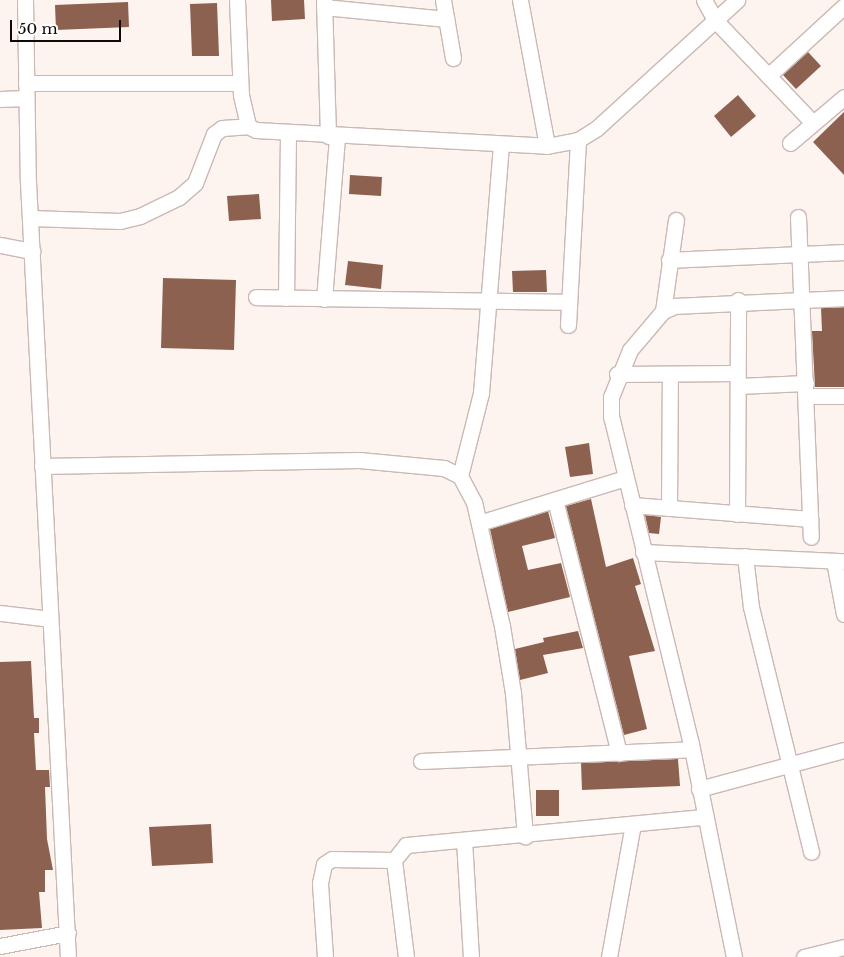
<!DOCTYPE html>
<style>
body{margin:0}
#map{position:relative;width:844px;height:957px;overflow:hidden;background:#fdf3ef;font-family:"Libre Baskerville",serif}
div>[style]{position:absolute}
.building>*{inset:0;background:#8d6150}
.roads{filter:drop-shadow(1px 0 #c9b9b4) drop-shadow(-1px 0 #c9b9b4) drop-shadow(0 1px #c9b9b4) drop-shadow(0 -1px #c9b9b4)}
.minor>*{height:15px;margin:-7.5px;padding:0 7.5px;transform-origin:7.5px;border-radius:7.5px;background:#fff}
span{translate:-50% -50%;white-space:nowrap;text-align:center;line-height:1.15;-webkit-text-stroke:4px #fff;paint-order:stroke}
.scale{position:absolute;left:10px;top:20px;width:111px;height:22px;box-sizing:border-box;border:2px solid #0f0a08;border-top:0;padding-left:6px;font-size:15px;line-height:18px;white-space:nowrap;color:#0f0a08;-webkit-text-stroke:4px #fff;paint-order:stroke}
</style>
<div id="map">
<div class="building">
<i style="clip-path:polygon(271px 0,304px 0,305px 19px,272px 21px)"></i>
<i style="clip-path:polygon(128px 2px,129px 27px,56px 30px,55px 5px)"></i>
<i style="clip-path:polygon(217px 3px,219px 56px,192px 56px,190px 4px)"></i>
<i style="clip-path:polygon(808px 52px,821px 66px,796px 89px,783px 75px)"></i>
<i style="clip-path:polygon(738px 95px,756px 116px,731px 137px,714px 116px)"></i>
<i style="clip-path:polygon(844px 112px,844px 175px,813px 142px)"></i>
<i style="clip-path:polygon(350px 175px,382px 177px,381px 196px,349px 194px)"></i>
<i style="clip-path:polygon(259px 194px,261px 219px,229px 221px,227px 196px)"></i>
<i style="clip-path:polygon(348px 261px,383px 265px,381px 289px,345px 285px)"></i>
<i style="clip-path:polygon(546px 270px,547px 292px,513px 292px,512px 271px)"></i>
<i style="clip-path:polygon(163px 278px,236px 280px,234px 350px,161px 348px)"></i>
<i style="clip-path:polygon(844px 307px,844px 387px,815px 387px,812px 331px,822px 331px,821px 308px)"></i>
<i style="clip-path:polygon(589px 443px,593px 474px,570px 477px,565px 447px)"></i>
<i style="clip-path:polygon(591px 499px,606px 567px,633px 558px,641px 584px,635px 586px,655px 651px,629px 656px,647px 729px,624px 735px,566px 506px)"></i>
<i style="clip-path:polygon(548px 511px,555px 538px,522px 546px,528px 570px,561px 563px,570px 597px,508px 612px,490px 529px)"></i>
<i style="clip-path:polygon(645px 515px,661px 517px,659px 534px,649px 533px)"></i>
<i style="clip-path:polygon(578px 631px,583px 648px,543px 655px,548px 673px,520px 680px,515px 649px,544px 642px,543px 638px)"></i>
<i style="clip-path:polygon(31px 661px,34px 718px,39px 718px,39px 733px,34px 733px,36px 770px,49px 770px,50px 787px,45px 787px,47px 839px,53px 870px,45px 870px,45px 892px,39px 892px,42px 928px,0 930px,0 662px)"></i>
<i style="clip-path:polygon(678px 759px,680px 786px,582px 790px,581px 763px)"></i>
<i style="clip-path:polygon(536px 790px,559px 790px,559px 816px,536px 816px)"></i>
<i style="clip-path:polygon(211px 824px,213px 863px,152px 866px,149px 827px)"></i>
</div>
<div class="roads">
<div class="minor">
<i style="left:25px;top:0;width:182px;rotate:89.1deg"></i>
<i style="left:28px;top:182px;width:776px;rotate:87.05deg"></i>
<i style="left:237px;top:0;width:95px;rotate:87.6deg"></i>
<i style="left:241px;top:95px;width:32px;rotate:77deg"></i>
<i style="left:248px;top:126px;width:9px;rotate:27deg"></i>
<i style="left:256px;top:130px;width:291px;rotate:3.1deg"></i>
<i style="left:547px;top:146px;width:32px;rotate:-11deg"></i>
<i style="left:578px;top:140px;width:22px;rotate:-32deg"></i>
<i style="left:597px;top:128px;width:190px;rotate:-42.4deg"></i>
<i style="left:324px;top:0;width:136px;rotate:88.3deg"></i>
<i style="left:443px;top:0;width:59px;rotate:80.2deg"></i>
<i style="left:520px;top:0;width:148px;rotate:79.5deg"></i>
<i style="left:704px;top:0;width:23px;rotate:61deg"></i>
<i style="left:715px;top:20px;width:142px;rotate:46.4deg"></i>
<i style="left:324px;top:7px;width:123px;rotate:5.6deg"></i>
<i style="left:768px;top:76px;width:103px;rotate:-42.6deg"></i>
<i style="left:26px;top:83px;width:214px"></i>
<i style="left:0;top:99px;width:26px;rotate:-2deg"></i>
<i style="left:790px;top:143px;width:71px;rotate:-40.4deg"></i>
<i style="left:798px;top:217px;width:320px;rotate:87.7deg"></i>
<i style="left:30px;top:218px;width:90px;rotate:1.9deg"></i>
<i style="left:120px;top:221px;width:21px;rotate:-14deg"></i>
<i style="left:140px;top:216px;width:43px;rotate:-26deg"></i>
<i style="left:179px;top:197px;width:21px;rotate:-41deg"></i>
<i style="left:195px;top:183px;width:53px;rotate:-68.8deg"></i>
<i style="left:214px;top:134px;width:10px;rotate:-37deg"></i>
<i style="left:222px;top:128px;width:26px;rotate:-4deg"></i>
<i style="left:0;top:245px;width:33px;rotate:11deg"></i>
<i style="left:669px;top:260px;width:175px;rotate:-2.6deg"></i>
<i style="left:256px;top:297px;width:313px;rotate:0.9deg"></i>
<i style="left:286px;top:298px;width:165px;rotate:-89.3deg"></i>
<i style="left:324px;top:299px;width:164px;rotate:-85.4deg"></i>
<i style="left:663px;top:311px;width:92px;rotate:-81.9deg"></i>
<i style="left:568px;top:325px;width:185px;rotate:-86.9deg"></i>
<i style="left:617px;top:374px;width:120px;rotate:-0.5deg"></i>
<i style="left:738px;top:386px;width:68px;rotate:-2.5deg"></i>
<i style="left:806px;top:396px;width:38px"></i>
<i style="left:42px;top:466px;width:317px;rotate:-1.1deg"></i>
<i style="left:359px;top:460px;width:85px;rotate:5.4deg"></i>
<i style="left:444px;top:468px;width:18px;rotate:27deg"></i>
<i style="left:460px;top:476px;width:30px;rotate:62deg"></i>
<i style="left:474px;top:502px;width:127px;rotate:77.3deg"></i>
<i style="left:502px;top:626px;width:68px;rotate:80.7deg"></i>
<i style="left:513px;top:693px;width:144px;rotate:85.2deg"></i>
<i style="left:460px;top:476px;width:86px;rotate:-75.8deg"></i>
<i style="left:481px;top:393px;width:250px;rotate:-85.4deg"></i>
<i style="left:555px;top:500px;width:261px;rotate:75.8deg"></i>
<i style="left:632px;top:505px;width:179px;rotate:4.5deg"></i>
<i style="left:669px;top:508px;width:134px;rotate:-89.6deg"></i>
<i style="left:737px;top:514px;width:214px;rotate:-89.7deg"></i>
<i style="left:479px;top:523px;width:153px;rotate:-17.1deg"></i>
<i style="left:643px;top:552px;width:201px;rotate:2.6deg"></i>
<i style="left:745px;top:556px;width:51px;rotate:83.3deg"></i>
<i style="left:751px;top:607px;width:252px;rotate:76.2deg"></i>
<i style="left:834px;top:561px;width:54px;rotate:79.3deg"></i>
<i style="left:0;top:613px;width:50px;rotate:6.8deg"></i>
<i style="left:421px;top:761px;width:271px;rotate:-2.5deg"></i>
<i style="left:699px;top:789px;width:150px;rotate:-15.1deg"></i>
<i style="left:464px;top:840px;width:117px;rotate:86.6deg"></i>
<i style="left:0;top:946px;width:69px;rotate:-10.8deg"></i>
<i style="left:325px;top:957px;width:74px;rotate:-93.9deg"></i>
<i style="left:320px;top:883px;width:19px;rotate:-78deg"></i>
<i style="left:324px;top:864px;width:9px;rotate:-32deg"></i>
<i style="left:332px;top:859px;width:62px;rotate:0.9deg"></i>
<i style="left:406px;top:957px;width:98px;rotate:-97.1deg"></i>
<i style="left:394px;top:860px;width:19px;rotate:-51deg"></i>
<i style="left:406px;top:845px;width:299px;rotate:-5.4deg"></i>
<i style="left:609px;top:957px;width:135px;rotate:-79.8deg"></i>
<i style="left:734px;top:957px;width:217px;rotate:-101.4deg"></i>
<i style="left:691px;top:744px;width:337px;rotate:-103.7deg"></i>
<i style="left:611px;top:417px;width:20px;rotate:-90deg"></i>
<i style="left:611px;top:397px;width:51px;rotate:-68deg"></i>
<i style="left:630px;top:350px;width:51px;rotate:-49.8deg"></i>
<i style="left:663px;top:311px;width:13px;rotate:-23deg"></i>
<i style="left:675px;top:306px;width:169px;rotate:-2.7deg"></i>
<i style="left:804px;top:957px;width:41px;rotate:-14deg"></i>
</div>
</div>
<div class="scale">50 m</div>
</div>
